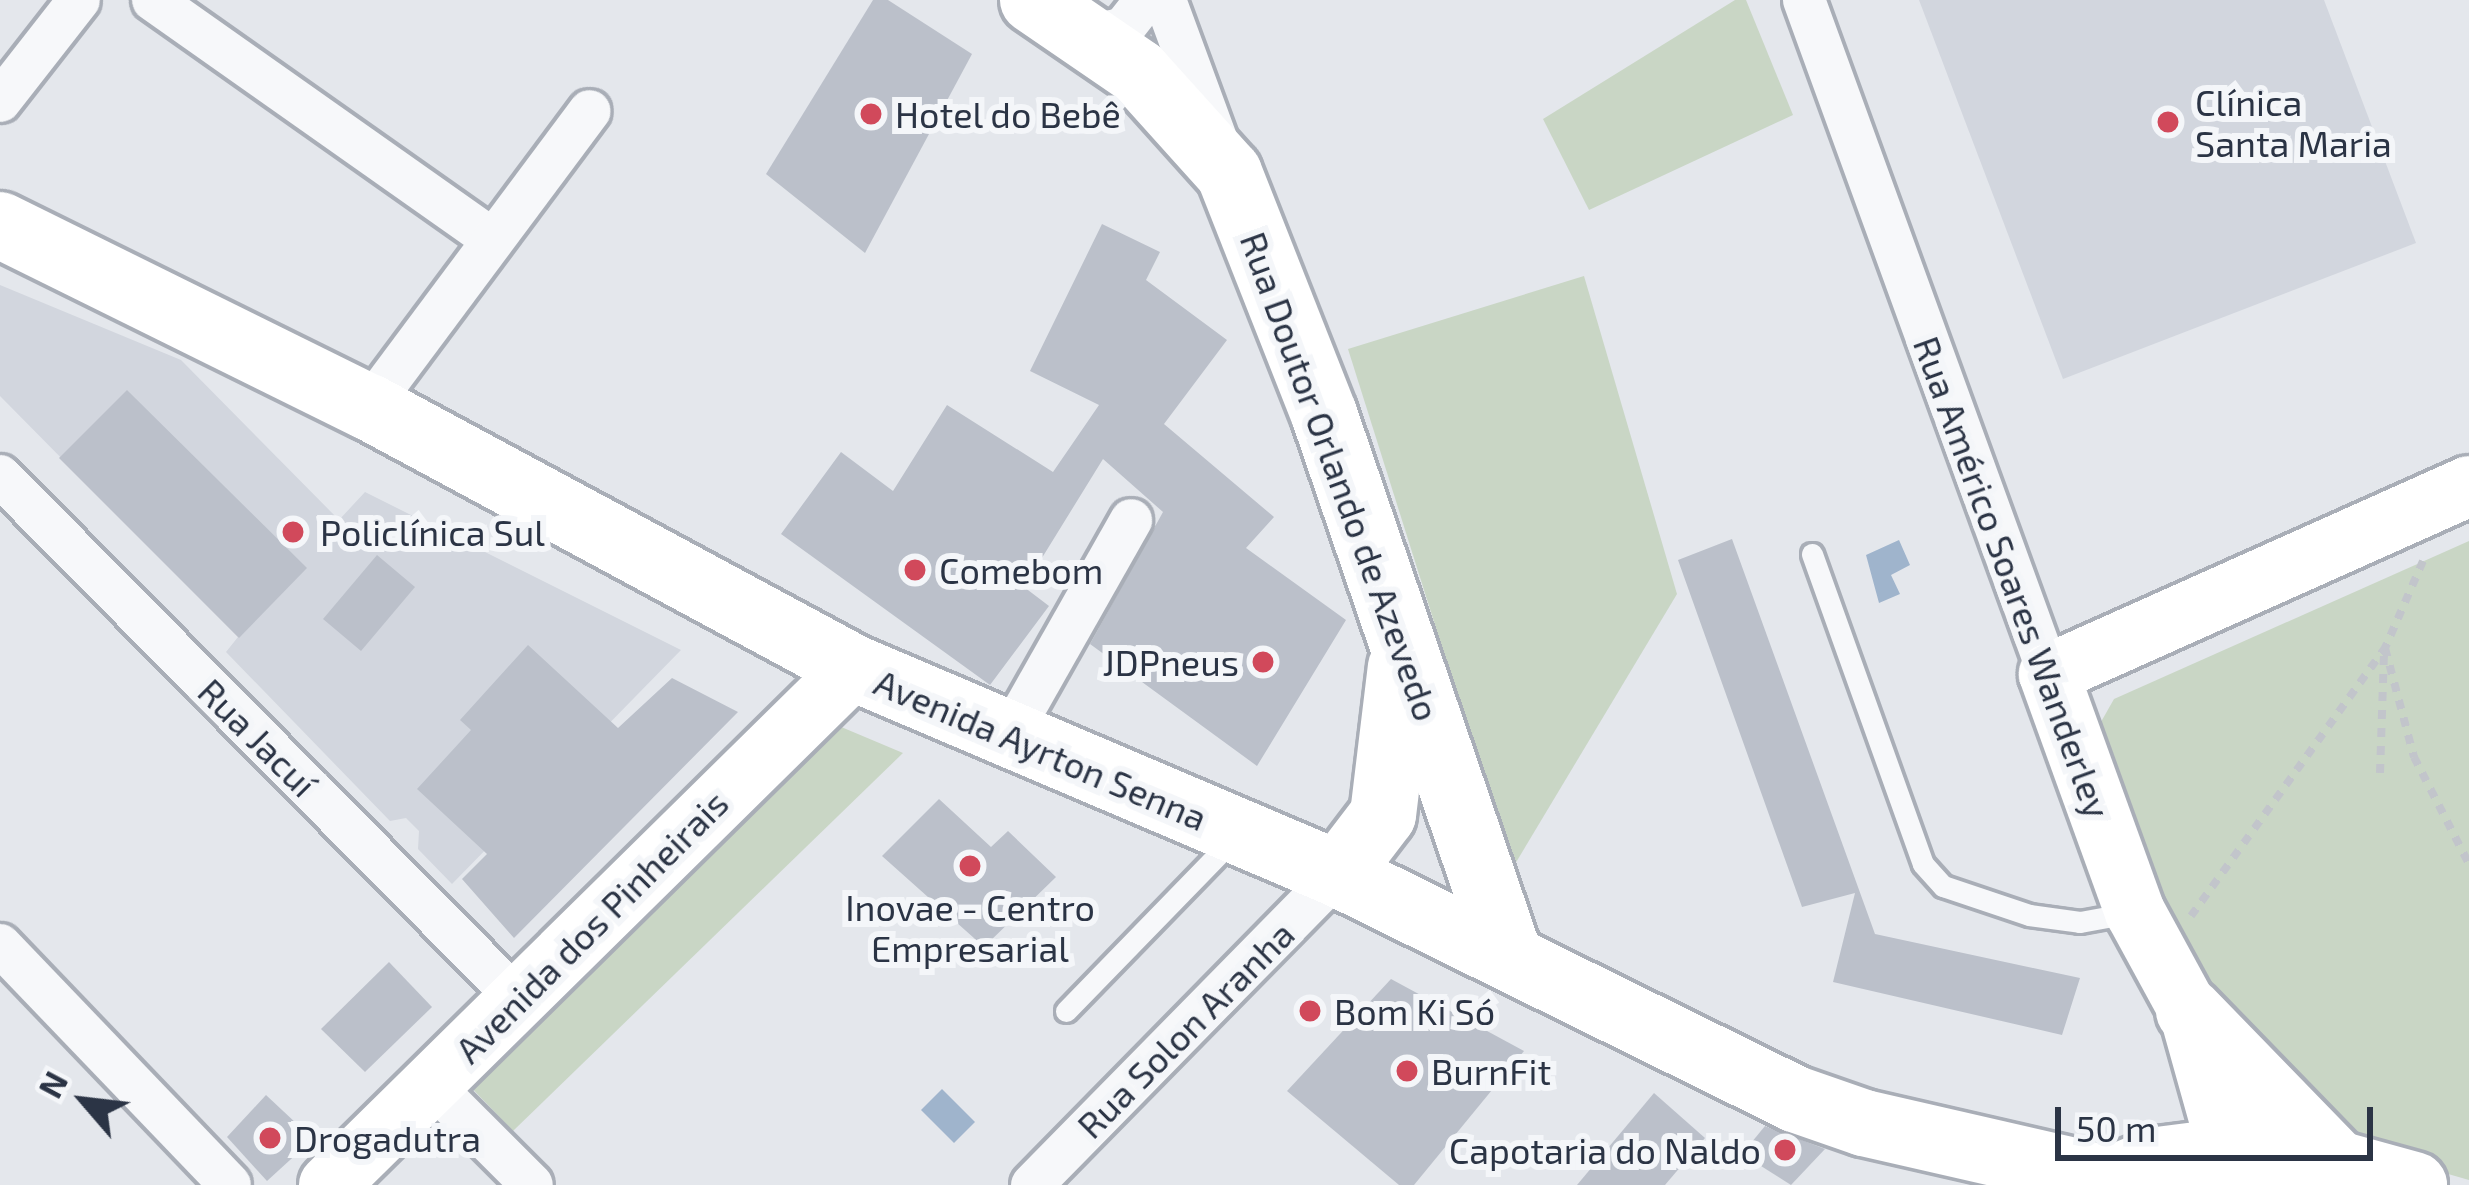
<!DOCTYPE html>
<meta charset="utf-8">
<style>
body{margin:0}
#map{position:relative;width:2469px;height:1185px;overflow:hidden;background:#e4e7ec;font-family:"Exo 2",sans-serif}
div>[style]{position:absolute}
.built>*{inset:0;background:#d2d6de}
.green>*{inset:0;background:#c9d6c5}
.water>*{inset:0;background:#9fb4cc}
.building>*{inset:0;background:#bbc0ca}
.path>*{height:8px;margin-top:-4px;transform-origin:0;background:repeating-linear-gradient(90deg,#c2c5cb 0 9px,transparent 0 18px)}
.roads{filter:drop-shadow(3px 0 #a9aeb7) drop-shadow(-3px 0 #a9aeb7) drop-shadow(0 3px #a9aeb7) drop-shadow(0 -3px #a9aeb7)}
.service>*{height:21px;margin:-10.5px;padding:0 10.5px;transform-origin:10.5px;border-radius:10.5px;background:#f7f8fa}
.minor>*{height:42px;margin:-21px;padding:0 21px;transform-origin:21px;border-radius:21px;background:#f7f8fa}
.secondary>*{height:60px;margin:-30px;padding:0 30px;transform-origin:30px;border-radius:30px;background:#fff}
.primary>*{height:66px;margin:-33px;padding:0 33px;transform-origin:33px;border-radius:33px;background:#fff}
.dots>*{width:33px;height:33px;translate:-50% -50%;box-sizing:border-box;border:6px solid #f4f6f9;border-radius:50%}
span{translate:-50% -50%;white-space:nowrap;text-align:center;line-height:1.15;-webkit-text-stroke:12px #f4f6f9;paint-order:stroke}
.poi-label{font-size:36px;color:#2b3445}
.left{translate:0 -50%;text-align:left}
.right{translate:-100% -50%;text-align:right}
.street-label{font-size:36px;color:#2b3445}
.north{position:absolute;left:24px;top:1041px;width:120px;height:120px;-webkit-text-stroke:9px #f4f6f9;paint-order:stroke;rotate:298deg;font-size:33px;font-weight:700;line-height:48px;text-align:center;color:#2b3445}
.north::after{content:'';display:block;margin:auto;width:42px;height:54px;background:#2b3445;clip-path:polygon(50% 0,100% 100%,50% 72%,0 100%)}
.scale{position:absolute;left:2055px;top:1107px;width:318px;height:54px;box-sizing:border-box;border:6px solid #2b3445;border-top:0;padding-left:15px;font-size:36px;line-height:42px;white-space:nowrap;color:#2b3445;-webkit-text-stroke:9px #f4f6f9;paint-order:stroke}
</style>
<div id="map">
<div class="built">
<i style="clip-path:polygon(1919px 0,2324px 0,2416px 243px,2063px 379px)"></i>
<i style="clip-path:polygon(0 285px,181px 360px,339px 520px,365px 492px,681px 650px,452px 884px,418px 849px,419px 831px,406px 818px,390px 821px,226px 652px,238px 637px,0 396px)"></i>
</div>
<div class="green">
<i style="clip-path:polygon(1735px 0,1746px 0,1793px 115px,1589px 210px,1543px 119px)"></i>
<i style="clip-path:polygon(1584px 276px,1677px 594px,1512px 869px,1348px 349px)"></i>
<i style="clip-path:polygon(2469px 541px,2469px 1180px,2344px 1144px,2199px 975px,2162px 911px,2093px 736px,2114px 699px)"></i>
<i style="clip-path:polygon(827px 721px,903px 753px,513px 1131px,464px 1080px)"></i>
</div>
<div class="water">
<i style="clip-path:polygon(1899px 540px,1910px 565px,1891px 575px,1900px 594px,1879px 603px,1866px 555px)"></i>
<i style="clip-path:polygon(942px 1089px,975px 1122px,954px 1143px,921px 1110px)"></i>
</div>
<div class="building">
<i style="clip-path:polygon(873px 0,888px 0,972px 54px,865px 253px,766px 174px)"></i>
<i style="clip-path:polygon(1102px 224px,1160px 252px,1146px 280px,1227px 340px,1164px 424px,1274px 517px,1246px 548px,1346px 620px,1257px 766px,1090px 644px,1163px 512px,1103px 459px,1024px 587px,1049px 606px,990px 685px,781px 534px,841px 452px,893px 491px,947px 405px,1053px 472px,1099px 405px,1030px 371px)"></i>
<i style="clip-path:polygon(127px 390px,307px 568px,239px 638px,59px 458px)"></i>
<i style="clip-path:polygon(1732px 539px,1875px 934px,2080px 978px,2062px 1035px,1833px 982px,1855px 893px,1802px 907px,1678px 560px)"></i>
<i style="clip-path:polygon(377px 555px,415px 587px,361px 651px,323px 619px)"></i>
<i style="clip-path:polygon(528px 645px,618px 728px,672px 678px,738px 712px,514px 938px,462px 879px,487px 854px,417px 789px,471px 730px,460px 720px)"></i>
<i style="clip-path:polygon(939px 799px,991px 847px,1008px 831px,1056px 877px,984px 947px,882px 856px)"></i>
<i style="clip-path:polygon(389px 962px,432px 1007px,365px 1072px,321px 1029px)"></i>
<i style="clip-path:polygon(1391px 979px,1524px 1051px,1414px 1185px,1399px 1185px,1287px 1091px)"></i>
<i style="clip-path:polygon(1654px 1093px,1705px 1138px,1665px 1185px,1577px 1185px)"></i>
<i style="clip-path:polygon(266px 1095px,313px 1139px,267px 1181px,227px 1137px)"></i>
<i style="clip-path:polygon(1765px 1126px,1825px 1149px,1791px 1185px,1742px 1154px)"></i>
</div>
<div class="path">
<i style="left:2423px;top:561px;width:95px;rotate:113.6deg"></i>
<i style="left:2385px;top:648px;width:113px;rotate:75.1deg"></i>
<i style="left:2414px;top:757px;width:120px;rotate:62.8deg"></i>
<i style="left:2380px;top:773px;width:118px;rotate:-88.1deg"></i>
<i style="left:2191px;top:916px;width:331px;rotate:-54.1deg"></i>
</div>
<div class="roads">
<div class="service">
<i style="left:1812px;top:554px;width:329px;rotate:70.3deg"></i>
<i style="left:1923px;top:864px;width:30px;rotate:48deg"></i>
<i style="left:1943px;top:886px;width:91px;rotate:18.6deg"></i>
<i style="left:2029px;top:915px;width:51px;rotate:7.8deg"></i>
<i style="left:2080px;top:922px;width:50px;rotate:-10.4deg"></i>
<i style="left:1066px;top:1011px;width:240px;rotate:-45.8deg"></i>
</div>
<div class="minor">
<i style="left:153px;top:0;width:413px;rotate:35.2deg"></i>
<i style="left:1165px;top:0;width:153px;rotate:69.8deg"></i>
<i style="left:1804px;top:0;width:717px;rotate:70.02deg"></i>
<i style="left:1091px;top:35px;width:33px;rotate:-11deg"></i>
<i style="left:1123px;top:29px;width:37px;rotate:-52deg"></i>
<i style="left:0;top:101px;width:128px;rotate:-52deg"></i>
<i style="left:369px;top:407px;width:369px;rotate:-53.3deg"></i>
<i style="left:0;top:476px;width:733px;rotate:45.28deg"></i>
<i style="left:1009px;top:736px;width:248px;rotate:-60.5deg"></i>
<i style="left:0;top:945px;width:332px;rotate:46.2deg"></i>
<i style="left:432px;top:1085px;width:141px;rotate:45deg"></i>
<i style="left:1032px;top:1185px;width:436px;rotate:-45.5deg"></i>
</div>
<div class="secondary">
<i style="left:329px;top:1185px;width:737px;rotate:-44.56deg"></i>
<i style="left:2253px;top:1185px;width:42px;rotate:-126.3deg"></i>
<i style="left:2228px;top:1151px;width:145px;rotate:-105.6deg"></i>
<i style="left:2189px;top:1011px;width:113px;rotate:-118.6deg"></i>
<i style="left:2135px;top:912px;width:253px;rotate:-109.9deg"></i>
<i style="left:2049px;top:674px;width:460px;rotate:-24.1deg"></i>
</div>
<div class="primary">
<i style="left:1033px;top:0;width:127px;rotate:34.4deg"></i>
<i style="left:1138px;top:72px;width:136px;rotate:48deg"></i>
<i style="left:1229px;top:173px;width:259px;rotate:68.5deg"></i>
<i style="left:1324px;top:414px;width:572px;rotate:71.12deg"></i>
<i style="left:0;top:225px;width:411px;rotate:26.3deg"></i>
<i style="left:369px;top:407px;width:551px;rotate:28.29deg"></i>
<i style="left:854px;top:668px;width:526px;rotate:23.06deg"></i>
<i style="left:1338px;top:874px;width:509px;rotate:26.21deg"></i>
<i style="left:1795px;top:1099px;width:73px;rotate:19.2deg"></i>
<i style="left:1864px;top:1123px;width:277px;rotate:12.9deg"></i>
<i style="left:1338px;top:874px;width:74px;rotate:-52.7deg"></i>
<i style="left:1383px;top:815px;width:149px;rotate:-83.1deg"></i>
<i style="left:2189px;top:1011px;width:214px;rotate:45.8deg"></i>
<i style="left:2120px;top:1176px;width:41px;rotate:-22.8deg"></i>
<i style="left:2158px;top:1160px;width:71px;rotate:-7.3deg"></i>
<i style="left:2228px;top:1151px;width:111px;rotate:6.7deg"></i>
<i style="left:2338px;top:1164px;width:79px;rotate:15.4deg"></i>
</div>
</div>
<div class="dots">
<i style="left:871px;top:114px;background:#d1495b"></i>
<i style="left:2168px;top:122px;background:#d1495b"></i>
<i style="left:293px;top:532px;background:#d1495b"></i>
<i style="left:915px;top:570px;background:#d1495b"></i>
<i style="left:1263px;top:662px;background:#d1495b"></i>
<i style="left:970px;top:866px;background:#d1495b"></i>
<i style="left:1310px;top:1011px;background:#d1495b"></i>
<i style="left:1407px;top:1071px;background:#d1495b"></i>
<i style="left:270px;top:1138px;background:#d1495b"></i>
<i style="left:1785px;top:1150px;background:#d1495b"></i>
</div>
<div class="poi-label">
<span class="left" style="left:2195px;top:122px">Clínica<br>Santa Maria</span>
<span class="left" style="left:895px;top:114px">Hotel do Bebê</span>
<span class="left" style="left:320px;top:532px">Policlínica Sul</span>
<span class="left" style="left:939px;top:570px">Comebom</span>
<span class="right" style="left:1239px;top:662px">JDPneus</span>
<span style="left:970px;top:927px">Inovae - Centro<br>Empresarial</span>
<span class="left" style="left:1334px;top:1011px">Bom Ki Só</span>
<span class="left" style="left:1431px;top:1071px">BurnFit</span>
<span class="left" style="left:294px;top:1138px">Drogadutra</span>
<span class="right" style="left:1761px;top:1150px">Capotaria do Naldo</span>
</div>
<div class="street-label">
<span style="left:1341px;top:476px;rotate:70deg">Rua Doutor Orlando de Azevedo</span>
<span style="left:2013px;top:577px;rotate:70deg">Rua Américo Soares Wanderley</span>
<span style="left:258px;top:737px;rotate:45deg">Rua Jacuí</span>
<span style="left:1041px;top:749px;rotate:23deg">Avenida Ayrton Senna</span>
<span style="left:591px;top:926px;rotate:-45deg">Avenida dos Pinheirais</span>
<span style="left:1185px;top:1029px;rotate:-45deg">Rua Solon Aranha</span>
</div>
<div class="north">N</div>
<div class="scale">50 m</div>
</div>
